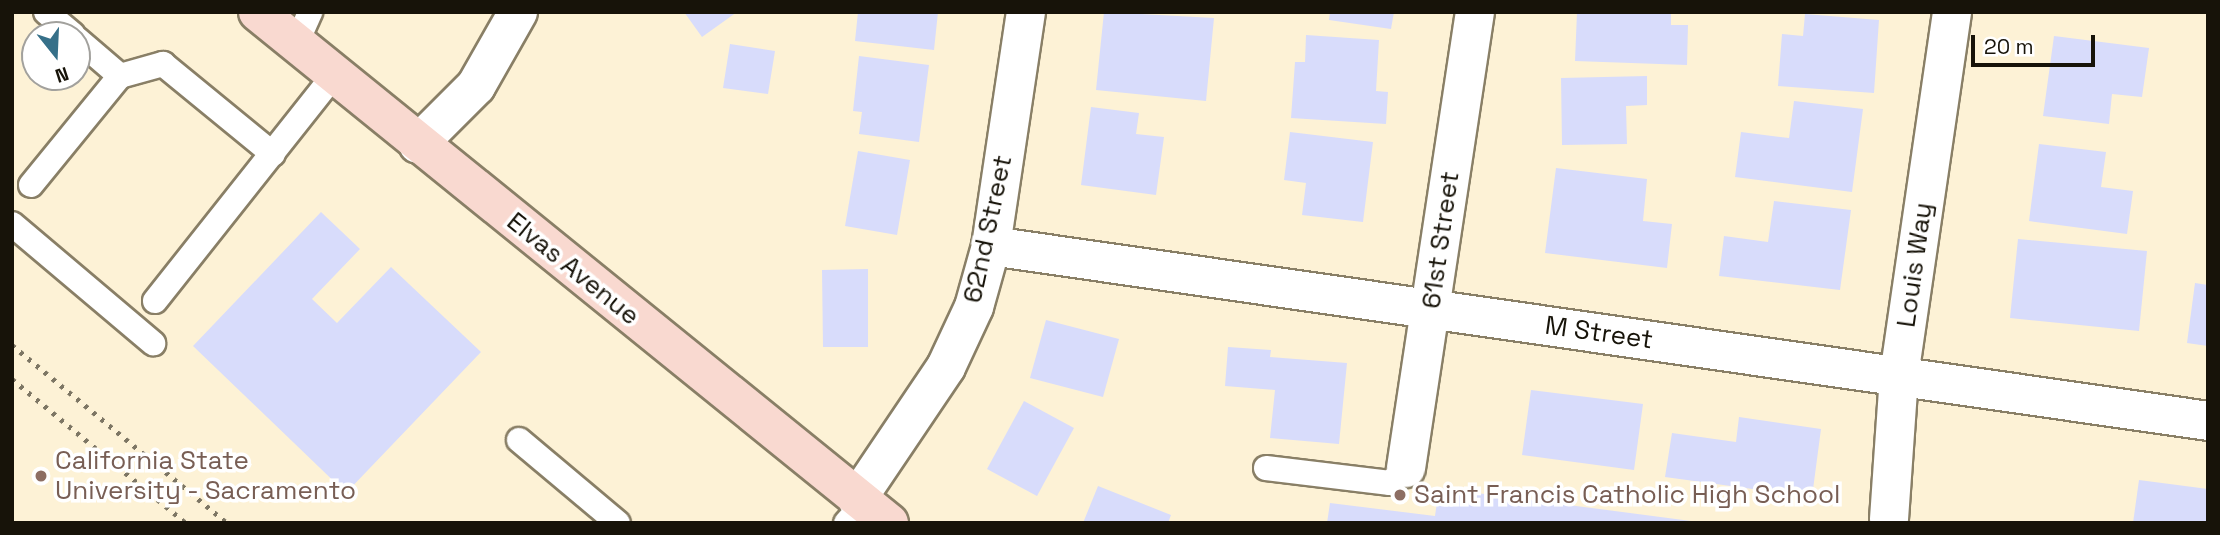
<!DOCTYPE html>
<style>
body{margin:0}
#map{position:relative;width:2220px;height:535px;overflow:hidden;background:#fdf2d6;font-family:"Space Grotesk",sans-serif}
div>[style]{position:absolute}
.building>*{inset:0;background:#d8dcfb}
.roads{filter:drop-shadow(2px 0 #897f66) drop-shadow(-2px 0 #897f66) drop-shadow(0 2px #897f66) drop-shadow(0 -2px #897f66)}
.lane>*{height:24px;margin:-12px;padding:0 12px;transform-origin:12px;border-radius:12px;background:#fff}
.street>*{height:38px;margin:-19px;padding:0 19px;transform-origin:19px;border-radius:19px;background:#fff}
.secondary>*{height:38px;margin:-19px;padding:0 19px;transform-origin:19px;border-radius:19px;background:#f9d9d0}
.rail>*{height:5px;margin-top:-2.5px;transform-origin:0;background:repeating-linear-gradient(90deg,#7d7664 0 3.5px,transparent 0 10.5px)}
.dots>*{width:19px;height:19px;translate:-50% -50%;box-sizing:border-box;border:4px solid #fff;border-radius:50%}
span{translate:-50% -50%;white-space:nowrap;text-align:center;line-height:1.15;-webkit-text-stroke:7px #fff;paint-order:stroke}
.street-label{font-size:26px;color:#171309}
.education-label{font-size:26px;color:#785e54}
.left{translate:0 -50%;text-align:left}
.frame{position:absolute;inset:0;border:14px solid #171309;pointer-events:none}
.north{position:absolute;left:21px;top:21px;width:70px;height:70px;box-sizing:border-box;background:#fff;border:2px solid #a2a19d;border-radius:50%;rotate:162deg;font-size:19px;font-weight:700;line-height:28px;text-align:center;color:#171309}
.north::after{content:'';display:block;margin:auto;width:24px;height:32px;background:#367089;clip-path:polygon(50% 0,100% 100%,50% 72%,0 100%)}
.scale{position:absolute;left:1971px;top:35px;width:124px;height:32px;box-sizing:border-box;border:4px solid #171309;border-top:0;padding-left:9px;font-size:21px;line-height:24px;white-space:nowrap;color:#171309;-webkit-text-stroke:5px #fff;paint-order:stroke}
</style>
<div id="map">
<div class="building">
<i style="clip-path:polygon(684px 12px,737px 12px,702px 37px)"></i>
<i style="clip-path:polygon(858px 12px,938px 12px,934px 50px,855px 41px)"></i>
<i style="clip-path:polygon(1104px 12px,1214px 18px,1206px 101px,1096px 90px)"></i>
<i style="clip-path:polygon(1330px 12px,1394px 12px,1391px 29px,1329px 20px)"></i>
<i style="clip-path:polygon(1577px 12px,1671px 12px,1671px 25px,1688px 25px,1687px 65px,1575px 61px)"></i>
<i style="clip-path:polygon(1805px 14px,1879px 20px,1874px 93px,1778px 86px,1782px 34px,1803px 36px)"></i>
<i style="clip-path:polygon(1306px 35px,1379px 40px,1376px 91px,1388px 92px,1386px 124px,1291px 118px,1295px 62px,1305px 62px)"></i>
<i style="clip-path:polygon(2054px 36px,2149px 48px,2142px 97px,2112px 94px,2109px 124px,2043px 116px)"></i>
<i style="clip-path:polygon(730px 44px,775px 51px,768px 94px,723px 88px)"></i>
<i style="clip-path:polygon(859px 56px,929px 65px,919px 142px,859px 134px,862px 112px,853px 111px)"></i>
<i style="clip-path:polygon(1647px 76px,1647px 105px,1626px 106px,1627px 144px,1562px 145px,1561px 78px)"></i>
<i style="clip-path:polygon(1794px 101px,1863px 109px,1852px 192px,1735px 177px,1741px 132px,1789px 138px)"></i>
<i style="clip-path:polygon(1091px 107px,1139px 113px,1136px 134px,1164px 137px,1156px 195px,1081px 185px)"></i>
<i style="clip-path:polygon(1290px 132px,1373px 142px,1363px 222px,1302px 215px,1306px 183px,1284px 180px)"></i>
<i style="clip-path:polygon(2039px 144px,2106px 152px,2101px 187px,2133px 191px,2127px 234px,2029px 221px)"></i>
<i style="clip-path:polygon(858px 151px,910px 160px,897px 235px,845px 226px)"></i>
<i style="clip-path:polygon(1556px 168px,1647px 179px,1643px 221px,1672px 224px,1667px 268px,1545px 253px)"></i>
<i style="clip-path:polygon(1774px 201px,1851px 210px,1840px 290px,1719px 276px,1724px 236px,1768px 242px)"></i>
<i style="clip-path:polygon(321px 212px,360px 249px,312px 299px,337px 323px,391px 267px,481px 352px,346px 493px,193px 346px)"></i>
<i style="clip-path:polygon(2018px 239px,2147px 251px,2139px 331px,2010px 318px)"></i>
<i style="clip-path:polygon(868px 269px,868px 347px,823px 347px,822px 270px)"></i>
<i style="clip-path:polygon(2195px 283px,2208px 285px,2208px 346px,2187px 343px)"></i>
<i style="clip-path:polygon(1046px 320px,1119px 339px,1103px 397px,1030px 378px)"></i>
<i style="clip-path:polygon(1228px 347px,1271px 350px,1270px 357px,1347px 363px,1339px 444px,1270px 438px,1275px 390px,1225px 386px)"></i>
<i style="clip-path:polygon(1531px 390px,1643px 404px,1634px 470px,1522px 455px)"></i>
<i style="clip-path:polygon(1024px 401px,1074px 428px,1037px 496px,987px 469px)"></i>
<i style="clip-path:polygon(1739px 417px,1821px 429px,1812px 497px,1665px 477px,1672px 433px,1736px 442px)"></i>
<i style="clip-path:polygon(2139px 480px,2208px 489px,2208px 523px,2133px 523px)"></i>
<i style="clip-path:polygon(1098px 486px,1171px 515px,1168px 523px,1083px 523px)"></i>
<i style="clip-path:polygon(1439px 488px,1691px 521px,1691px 523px,1327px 523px,1330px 503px,1435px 516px)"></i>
</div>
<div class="roads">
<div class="lane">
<i style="left:46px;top:12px;width:35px;rotate:40deg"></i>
<i style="left:77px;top:39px;width:57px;rotate:40.7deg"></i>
<i style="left:296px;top:44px;width:35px;rotate:-66deg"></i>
<i style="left:31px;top:185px;width:141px;rotate:-50.8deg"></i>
<i style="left:120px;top:76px;width:45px;rotate:-15.6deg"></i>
<i style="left:163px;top:64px;width:142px;rotate:39.3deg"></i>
<i style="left:12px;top:224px;width:185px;rotate:40.2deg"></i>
<i style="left:155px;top:301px;width:288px;rotate:-51.6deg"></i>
<i style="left:519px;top:440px;width:129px;rotate:40deg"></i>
<i style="left:1266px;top:468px;width:125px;rotate:6.9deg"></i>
<i style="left:1390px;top:483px;width:22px;rotate:-43deg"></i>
<i style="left:846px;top:523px;width:25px;rotate:-48deg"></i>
</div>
<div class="street">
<i style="left:418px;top:144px;width:82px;rotate:-45deg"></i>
<i style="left:476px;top:86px;width:85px;rotate:-60.4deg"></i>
<i style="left:991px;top:246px;width:1230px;rotate:8.18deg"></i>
<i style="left:1406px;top:468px;width:461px;rotate:-81.4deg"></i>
<i style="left:857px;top:499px;width:159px;rotate:-56deg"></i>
<i style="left:946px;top:367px;width:66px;rotate:-65deg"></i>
<i style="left:974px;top:307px;width:63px;rotate:-74.4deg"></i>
<i style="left:991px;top:246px;width:237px;rotate:-81.5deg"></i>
<i style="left:1889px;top:519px;width:143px;rotate:-86deg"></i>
<i style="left:1899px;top:376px;width:368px;rotate:-81.7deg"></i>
</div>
<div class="secondary">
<i style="left:258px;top:12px;width:812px;rotate:39deg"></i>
</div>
</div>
<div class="rail">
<i style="left:12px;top:345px;width:279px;rotate:39.6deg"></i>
<i style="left:12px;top:379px;width:226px;rotate:39.6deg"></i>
</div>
<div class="dots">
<i style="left:41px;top:476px;background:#8d6e63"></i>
<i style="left:1400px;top:495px;background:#8d6e63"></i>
</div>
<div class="street-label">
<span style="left:988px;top:229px;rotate:-78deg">62nd Street</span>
<span style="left:1441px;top:240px;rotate:-82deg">61st Street</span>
<span style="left:1915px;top:265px;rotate:-82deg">Louis Way</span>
<span style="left:573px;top:269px;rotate:39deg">Elvas Avenue</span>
<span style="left:1599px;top:333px;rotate:8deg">M Street</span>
</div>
<div class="education-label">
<span class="left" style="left:55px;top:476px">California State<br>University - Sacramento</span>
<span class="left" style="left:1414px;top:495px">Saint Francis Catholic High School</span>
</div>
<div class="frame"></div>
<div class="north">N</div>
<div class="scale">20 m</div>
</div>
